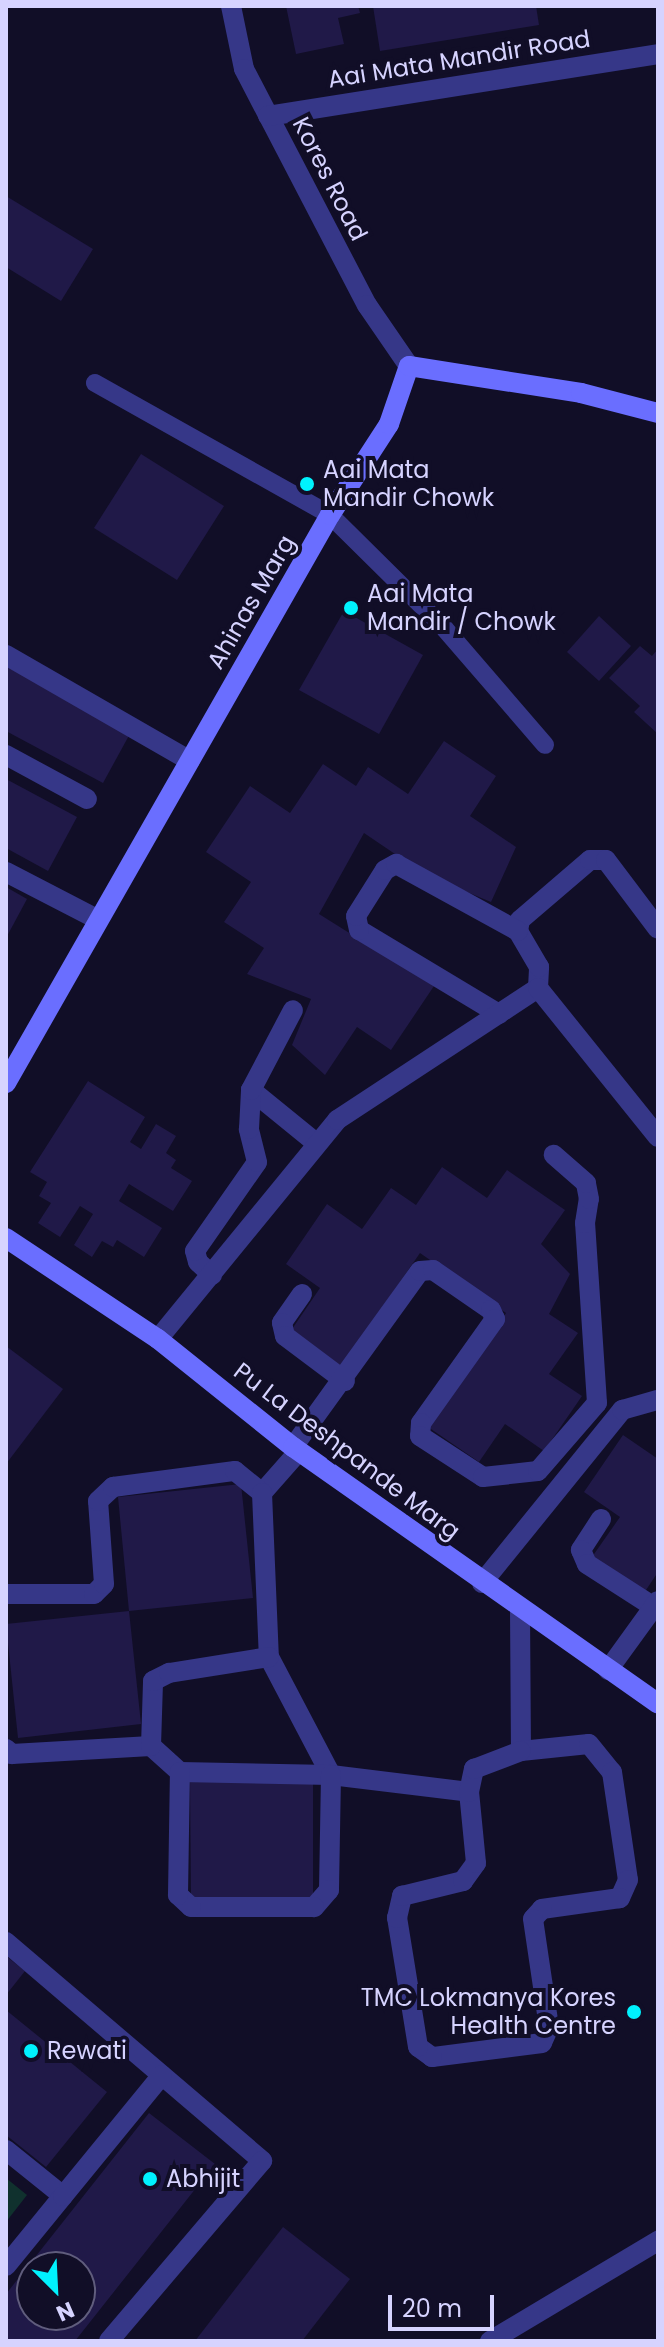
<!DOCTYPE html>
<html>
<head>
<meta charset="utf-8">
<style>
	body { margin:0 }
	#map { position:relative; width:664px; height:2347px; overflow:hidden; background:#110e27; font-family:Poppins,sans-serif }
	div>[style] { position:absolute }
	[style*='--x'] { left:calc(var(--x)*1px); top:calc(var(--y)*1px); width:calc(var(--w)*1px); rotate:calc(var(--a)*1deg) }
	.green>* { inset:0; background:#10312e }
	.building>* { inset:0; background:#201948 }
	.lane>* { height:18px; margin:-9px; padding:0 9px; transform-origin:9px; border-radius:9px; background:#363788 }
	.street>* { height:20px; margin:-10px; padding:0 10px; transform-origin:10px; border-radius:10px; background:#363788 }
	.secondary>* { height:20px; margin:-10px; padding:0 10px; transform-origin:10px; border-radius:10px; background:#6a6eff }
	.dots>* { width:22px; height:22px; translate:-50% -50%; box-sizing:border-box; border:4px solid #110e27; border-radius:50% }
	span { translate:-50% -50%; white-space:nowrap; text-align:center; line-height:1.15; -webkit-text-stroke:8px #110e27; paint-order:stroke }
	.street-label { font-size:24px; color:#d6d3ff }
	.poi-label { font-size:24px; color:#d6d3ff }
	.left { translate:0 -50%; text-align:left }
	.right { translate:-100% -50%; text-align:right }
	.frame { position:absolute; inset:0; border:8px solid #d6d3ff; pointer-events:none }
	.north { position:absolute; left:16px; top:2251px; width:80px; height:80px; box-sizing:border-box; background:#110e27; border:2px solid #605d7d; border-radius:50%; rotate:156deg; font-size:22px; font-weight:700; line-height:32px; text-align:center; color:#d6d3ff }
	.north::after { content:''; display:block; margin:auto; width:28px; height:36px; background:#00f2fe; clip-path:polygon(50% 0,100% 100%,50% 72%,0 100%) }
	.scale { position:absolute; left:388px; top:2295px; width:106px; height:36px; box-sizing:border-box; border:4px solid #d6d3ff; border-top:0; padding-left:10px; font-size:24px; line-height:28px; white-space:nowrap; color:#d6d3ff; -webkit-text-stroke:6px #110e27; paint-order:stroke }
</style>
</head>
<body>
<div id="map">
	<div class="green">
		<div style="clip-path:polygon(6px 2178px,27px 2195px,6px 2222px)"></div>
	</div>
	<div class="building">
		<div style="clip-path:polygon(286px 6px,358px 6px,360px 13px,338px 18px,344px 44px,296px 54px)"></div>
		<div style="clip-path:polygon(373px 6px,536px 6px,539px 25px,380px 51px)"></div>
		<div style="clip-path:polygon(6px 196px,93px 249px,61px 301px,6px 267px)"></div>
		<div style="clip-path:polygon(141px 454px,224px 506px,177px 580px,94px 528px)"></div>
		<div style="clip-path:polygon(344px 611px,423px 655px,379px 734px,299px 690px)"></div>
		<div style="clip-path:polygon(599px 616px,631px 646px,599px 681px,567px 652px)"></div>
		<div style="clip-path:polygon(640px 646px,652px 656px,658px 649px,658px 734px,634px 712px,640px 706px,609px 678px)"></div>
		<div style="clip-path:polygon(6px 662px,132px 730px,103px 783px,6px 731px)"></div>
		<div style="clip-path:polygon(444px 741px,496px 776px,470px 816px,516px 847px,491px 902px,426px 875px,364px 833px,319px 914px,434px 986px,391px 1050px,357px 1027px,325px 1075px,292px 1045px,311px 999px,247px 974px,264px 948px,224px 922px,251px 882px,206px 852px,250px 786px,290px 813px,323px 764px,356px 786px,368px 767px,408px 794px)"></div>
		<div style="clip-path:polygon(6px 779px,77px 817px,48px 871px,6px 848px)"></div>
		<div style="clip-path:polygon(6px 887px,27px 899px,6px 938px)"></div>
		<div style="clip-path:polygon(88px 1081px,145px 1117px,130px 1142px,141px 1149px,156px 1124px,176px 1136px,166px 1153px,176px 1160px,171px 1168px,192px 1181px,173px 1211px,129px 1184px,119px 1201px,162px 1228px,144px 1257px,117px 1240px,113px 1247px,102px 1241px,92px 1257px,74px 1245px,93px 1214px,80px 1206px,60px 1237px,38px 1223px,51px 1203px,39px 1196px,47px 1182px,30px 1172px)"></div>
		<div style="clip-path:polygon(442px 1167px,487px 1198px,507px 1170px,565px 1210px,541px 1244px,570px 1274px,549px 1314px,578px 1333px,549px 1374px,582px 1396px,544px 1451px,505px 1424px,479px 1462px,428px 1427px,506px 1313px,420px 1253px,341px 1367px,290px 1332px,320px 1288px,286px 1264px,327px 1204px,362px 1229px,391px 1188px,416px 1205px)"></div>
		<div style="clip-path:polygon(6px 1346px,63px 1389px,6px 1464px)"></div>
		<div style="clip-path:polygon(623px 1435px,658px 1459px,658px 1572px,644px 1593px,592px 1557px,620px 1517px,584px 1492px)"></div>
		<div style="clip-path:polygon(241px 1484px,253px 1598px,129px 1611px,118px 1497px)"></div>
		<div style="clip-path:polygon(129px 1611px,141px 1724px,18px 1738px,6px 1624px)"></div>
		<div style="clip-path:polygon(313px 1778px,313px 1897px,191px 1899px,190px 1779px)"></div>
		<div style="clip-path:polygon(6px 1956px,25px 1971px,6px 1995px)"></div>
		<div style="clip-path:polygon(6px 2010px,107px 2092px,46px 2167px,6px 2135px)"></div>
		<div style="clip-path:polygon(evenodd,149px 2113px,215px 2164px,75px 2341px,6px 2341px,6px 2294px,149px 2113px,32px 2267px,80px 2267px,80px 2315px,32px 2315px,32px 2267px)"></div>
		<div style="clip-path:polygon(283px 2227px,350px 2279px,302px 2341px,195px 2341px)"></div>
	</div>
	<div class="lane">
		<div style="--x:95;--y:383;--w:270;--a:29.3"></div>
		<div style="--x:330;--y:515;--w:162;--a:44.7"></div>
		<div style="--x:445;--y:629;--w:153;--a:49.2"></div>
	</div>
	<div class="street">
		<div style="--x:231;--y:6;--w:64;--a:78.3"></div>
		<div style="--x:244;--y:69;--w:266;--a:62.5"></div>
		<div style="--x:367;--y:305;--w:74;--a:55.5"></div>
		<div style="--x:268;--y:116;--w:395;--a:-9"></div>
		<div style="--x:6;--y:655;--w:212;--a:29.9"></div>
		<div style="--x:6;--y:755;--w:92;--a:28.5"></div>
		<div style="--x:6;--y:872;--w:102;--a:27.3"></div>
		<div style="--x:538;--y:988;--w:21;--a:-87"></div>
		<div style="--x:539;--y:967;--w:42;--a:-120.3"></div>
		<div style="--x:518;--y:931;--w:11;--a:-80"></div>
		<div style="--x:520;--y:920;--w:92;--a:-40.6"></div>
		<div style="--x:590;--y:860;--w:16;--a:0"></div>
		<div style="--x:606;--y:860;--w:86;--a:53"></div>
		<div style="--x:499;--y:1014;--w:163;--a:-149"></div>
		<div style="--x:359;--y:930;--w:14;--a:-102"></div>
		<div style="--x:356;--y:916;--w:54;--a:-57.8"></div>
		<div style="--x:385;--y:870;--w:13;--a:-29"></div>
		<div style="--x:396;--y:864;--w:139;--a:28.8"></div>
		<div style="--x:251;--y:1090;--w:82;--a:39.1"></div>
		<div style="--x:212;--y:1275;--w:19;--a:-137"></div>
		<div style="--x:198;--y:1262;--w:11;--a:-105"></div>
		<div style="--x:195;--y:1251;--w:108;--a:-55.1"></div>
		<div style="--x:257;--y:1162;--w:34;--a:-104"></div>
		<div style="--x:249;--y:1129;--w:39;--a:-87"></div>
		<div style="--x:251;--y:1090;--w:90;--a:-62.3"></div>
		<div style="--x:302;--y:1294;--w:35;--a:125"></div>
		<div style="--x:282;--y:1323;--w:13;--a:77"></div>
		<div style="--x:285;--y:1336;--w:75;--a:36.9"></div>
		<div style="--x:158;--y:1339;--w:283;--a:-50.7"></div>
		<div style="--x:337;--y:1120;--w:240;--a:-33.3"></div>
		<div style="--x:538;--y:988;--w:191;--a:51.2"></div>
		<div style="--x:293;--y:1447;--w:217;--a:-54.2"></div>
		<div style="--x:420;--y:1271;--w:13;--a:-4"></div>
		<div style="--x:433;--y:1270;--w:70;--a:34.6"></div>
		<div style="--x:491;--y:1310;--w:10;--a:66"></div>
		<div style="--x:495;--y:1319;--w:128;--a:125.4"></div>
		<div style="--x:421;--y:1423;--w:13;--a:94"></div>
		<div style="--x:420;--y:1436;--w:75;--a:33.1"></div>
		<div style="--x:483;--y:1477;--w:55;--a:-6.2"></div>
		<div style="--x:538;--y:1471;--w:90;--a:-49.1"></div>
		<div style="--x:597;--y:1403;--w:180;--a:-93.8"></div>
		<div style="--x:585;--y:1223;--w:24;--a:-81"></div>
		<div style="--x:589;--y:1199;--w:16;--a:-101"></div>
		<div style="--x:586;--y:1183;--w:43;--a:-138.8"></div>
		<div style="--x:262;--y:1493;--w:56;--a:-48.6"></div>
		<div style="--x:601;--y:1519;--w:37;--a:123"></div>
		<div style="--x:581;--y:1550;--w:15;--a:67"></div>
		<div style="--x:587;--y:1564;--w:80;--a:32.7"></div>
		<div style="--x:482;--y:1583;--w:223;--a:-51"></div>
		<div style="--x:622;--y:1410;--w:37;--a:-16"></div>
		<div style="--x:6;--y:1594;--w:88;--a:0"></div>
		<div style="--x:94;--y:1594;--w:14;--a:-45"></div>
		<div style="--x:104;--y:1584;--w:83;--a:-94.1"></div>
		<div style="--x:98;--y:1501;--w:21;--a:-43"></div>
		<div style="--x:113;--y:1487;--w:123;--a:-7.5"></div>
		<div style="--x:235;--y:1471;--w:35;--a:39"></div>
		<div style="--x:262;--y:1493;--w:164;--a:87.6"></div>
		<div style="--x:269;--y:1657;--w:133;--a:62.3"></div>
		<div style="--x:331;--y:1775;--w:139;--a:7"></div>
		<div style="--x:520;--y:1611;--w:140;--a:89.6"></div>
		<div style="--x:521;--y:1751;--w:68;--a:-5.9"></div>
		<div style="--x:589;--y:1744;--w:36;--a:51"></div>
		<div style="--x:612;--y:1772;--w:109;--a:81.6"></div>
		<div style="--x:628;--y:1880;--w:20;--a:114"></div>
		<div style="--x:620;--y:1898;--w:79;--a:172"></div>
		<div style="--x:542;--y:1909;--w:13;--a:132"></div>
		<div style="--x:533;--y:1919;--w:109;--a:81.6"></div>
		<div style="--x:549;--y:2027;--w:17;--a:114"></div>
		<div style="--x:542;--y:2043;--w:111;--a:172.7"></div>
		<div style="--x:432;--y:2057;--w:17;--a:-144"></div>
		<div style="--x:418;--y:2047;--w:131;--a:-99.2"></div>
		<div style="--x:397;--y:1918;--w:23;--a:-77"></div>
		<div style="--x:402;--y:1896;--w:63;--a:-13.8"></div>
		<div style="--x:463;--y:1881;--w:22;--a:-54"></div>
		<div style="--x:476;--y:1863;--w:71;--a:-95.6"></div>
		<div style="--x:469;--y:1792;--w:24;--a:-78"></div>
		<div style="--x:474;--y:1769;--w:50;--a:-21"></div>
		<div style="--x:608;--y:1670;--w:85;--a:-54.1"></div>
		<div style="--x:151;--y:1746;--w:39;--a:42"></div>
		<div style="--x:180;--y:1772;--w:151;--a:1.1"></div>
		<div style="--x:331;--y:1775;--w:115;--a:91"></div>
		<div style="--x:329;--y:1890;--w:23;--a:131"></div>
		<div style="--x:314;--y:1907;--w:123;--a:180"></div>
		<div style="--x:191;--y:1907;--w:18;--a:-137"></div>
		<div style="--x:178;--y:1895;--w:123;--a:-89.1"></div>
		<div style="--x:6;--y:1749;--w:8;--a:40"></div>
		<div style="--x:12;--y:1754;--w:139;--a:-3.3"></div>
		<div style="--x:151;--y:1746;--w:65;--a:-88.2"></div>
		<div style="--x:153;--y:1681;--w:18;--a:-27"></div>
		<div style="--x:169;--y:1673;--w:101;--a:-9.1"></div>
		<div style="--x:6;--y:1942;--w:337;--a:40.5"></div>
		<div style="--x:262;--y:2161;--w:236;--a:130.4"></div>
		<div style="--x:6;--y:2150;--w:73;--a:38.9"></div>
		<div style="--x:63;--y:2196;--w:90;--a:129.2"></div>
		<div style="--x:63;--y:2196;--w:156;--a:-50.7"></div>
		<div style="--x:490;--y:2341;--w:196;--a:-30.8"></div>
	</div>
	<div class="secondary">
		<div style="--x:6;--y:1083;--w:654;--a:-60.3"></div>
		<div style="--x:330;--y:515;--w:108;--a:-57"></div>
		<div style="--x:389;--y:424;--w:61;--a:-71"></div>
		<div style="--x:409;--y:366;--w:174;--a:8.9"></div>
		<div style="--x:581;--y:393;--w:80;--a:14.6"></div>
		<div style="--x:6;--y:1238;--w:182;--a:33.6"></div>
		<div style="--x:158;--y:1339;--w:173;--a:38.7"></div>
		<div style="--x:293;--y:1447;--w:446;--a:35.1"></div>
	</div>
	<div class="dots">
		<div style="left:307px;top:484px;background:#00f2fe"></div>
		<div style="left:351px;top:608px;background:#00f2fe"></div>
		<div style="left:634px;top:2012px;background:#00f2fe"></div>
		<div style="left:31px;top:2051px;background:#00f2fe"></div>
		<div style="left:150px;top:2179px;background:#00f2fe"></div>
	</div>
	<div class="street-label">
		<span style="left:459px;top:59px;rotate:-9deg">Aai Mata Mandir Road</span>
		<span style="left:330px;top:179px;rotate:63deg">Kores Road</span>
		<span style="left:251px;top:602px;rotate:-60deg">Ahinas Marg</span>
		<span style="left:347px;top:1451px;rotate:37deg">Pu La Deshpande Marg</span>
	</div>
	<div class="poi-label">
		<span class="left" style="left:323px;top:484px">Aai Mata<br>Mandir Chowk</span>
		<span class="left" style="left:367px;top:608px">Aai Mata<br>Mandir / Chowk</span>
		<span class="right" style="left:616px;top:2012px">TMC Lokmanya Kores<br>Health Centre</span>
		<span class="left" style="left:47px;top:2051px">Rewati</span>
		<span class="left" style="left:166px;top:2179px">Abhijit</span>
	</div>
	<div class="frame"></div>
	<div class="north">N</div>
	<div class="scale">20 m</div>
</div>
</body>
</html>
